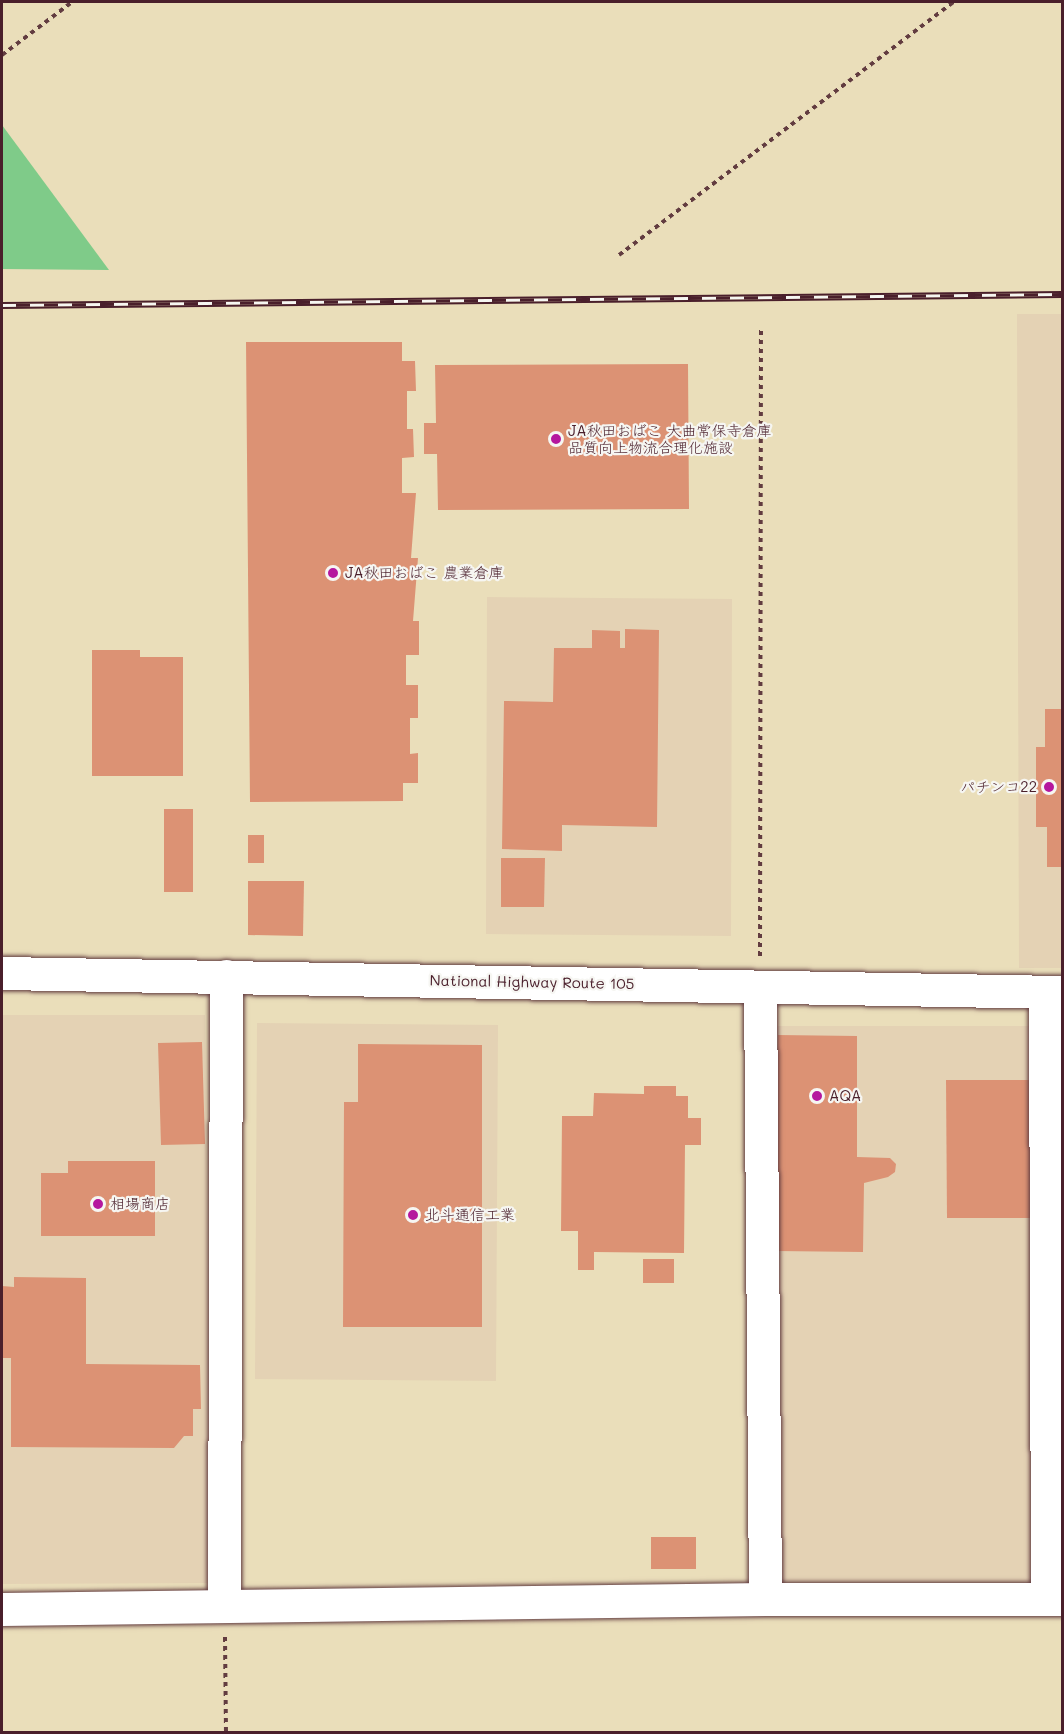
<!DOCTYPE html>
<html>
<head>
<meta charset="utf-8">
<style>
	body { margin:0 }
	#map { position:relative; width:1064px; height:1734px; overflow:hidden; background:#eadeba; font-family:Mali,"Klee One",sans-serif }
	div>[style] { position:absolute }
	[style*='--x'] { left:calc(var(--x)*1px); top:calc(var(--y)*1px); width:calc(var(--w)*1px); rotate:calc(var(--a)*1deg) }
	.built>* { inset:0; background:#e4d2b4 }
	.green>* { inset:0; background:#7fcb89 }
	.building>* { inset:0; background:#dc9274 }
	.path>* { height:4px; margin-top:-2px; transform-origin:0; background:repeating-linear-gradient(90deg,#623c40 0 4.5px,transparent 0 9px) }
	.roads { filter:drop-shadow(0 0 2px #623c40) drop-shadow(0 0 2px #623c40) }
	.minor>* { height:33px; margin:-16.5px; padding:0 16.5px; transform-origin:16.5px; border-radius:16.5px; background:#fff }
	.highway>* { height:33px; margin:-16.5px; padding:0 16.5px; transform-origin:16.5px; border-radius:16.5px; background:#fff }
	.rail>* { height:7px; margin-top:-3.5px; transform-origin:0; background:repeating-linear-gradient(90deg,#f6f6f2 0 14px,#4a1f2b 0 28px); box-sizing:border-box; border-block:2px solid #4a1f2b }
	.dots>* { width:16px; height:16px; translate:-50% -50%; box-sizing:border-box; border:3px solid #f6f6f2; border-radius:50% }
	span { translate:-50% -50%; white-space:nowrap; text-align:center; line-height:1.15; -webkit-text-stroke:4.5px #f6f6f2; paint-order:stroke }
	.poi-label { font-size:15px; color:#4a1f2b }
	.left { translate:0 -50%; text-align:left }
	.right { translate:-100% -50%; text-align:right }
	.street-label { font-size:15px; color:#4a1f2b }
	.frame { position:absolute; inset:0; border:3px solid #4a1f2b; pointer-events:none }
</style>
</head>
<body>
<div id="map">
	<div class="built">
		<div style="clip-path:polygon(1017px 314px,1062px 314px,1062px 968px,1019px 968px)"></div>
		<div style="clip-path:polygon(487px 597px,732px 599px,731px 936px,486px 934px)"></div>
		<div style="clip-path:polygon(2px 1015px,205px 1015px,210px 1583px,2px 1584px)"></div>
		<div style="clip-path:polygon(257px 1023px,498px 1025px,496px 1381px,255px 1379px)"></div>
		<div style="clip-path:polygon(777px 1026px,1062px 1026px,1062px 1581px,779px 1581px)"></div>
	</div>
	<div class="green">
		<div style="clip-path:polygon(2px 125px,109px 270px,2px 269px)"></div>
	</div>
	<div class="building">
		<div style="clip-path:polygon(246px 342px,402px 342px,402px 361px,415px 361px,416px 391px,407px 391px,407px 429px,413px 429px,414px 457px,402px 458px,402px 493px,416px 493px,411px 558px,418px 558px,413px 621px,419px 621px,419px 655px,406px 655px,406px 685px,418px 685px,418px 718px,410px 718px,410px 754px,418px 753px,418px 783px,403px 783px,403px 801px,250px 802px)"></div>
		<div style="clip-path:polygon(688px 364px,689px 509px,438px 510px,437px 454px,424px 454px,424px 423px,436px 423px,435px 365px)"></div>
		<div style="clip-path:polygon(625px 629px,659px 630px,657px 827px,562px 825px,562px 851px,502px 849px,504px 701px,553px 702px,554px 648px,592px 648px,592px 630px,620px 631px,620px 648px,625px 648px)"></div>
		<div style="clip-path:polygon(92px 650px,140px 650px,140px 657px,183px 657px,183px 776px,92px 776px)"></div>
		<div style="clip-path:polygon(1045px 709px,1062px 709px,1062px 867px,1047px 867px,1047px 827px,1036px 827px,1036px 747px,1045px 747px)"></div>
		<div style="clip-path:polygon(164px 809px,193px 809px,193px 892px,164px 892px)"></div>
		<div style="clip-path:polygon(248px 835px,264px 835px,264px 863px,248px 863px)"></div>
		<div style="clip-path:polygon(501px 858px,545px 858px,544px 907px,501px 907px)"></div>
		<div style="clip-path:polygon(248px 881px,304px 881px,303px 936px,248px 935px)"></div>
		<div style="clip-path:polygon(778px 1035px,857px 1036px,857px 1157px,890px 1158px,896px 1164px,895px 1172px,888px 1177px,864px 1183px,863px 1252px,776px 1251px)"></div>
		<div style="clip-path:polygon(202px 1042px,205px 1144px,161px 1145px,158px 1043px)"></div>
		<div style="clip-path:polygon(358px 1044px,482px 1045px,482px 1327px,343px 1327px,344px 1102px,358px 1102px)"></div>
		<div style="clip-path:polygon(946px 1080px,1030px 1080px,1030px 1218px,947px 1218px)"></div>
		<div style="clip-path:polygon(644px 1086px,676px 1086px,676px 1096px,688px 1096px,688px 1118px,701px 1118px,701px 1145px,685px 1145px,684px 1253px,594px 1252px,594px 1270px,578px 1270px,578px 1231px,561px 1231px,562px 1116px,593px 1116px,594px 1093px,644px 1094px)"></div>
		<div style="clip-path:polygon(68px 1161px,155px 1161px,155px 1236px,41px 1236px,41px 1173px,68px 1173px)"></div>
		<div style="clip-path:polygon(643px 1259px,674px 1259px,674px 1283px,643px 1283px)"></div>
		<div style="clip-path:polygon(14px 1277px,86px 1278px,86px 1364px,200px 1365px,201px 1409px,193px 1409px,193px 1436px,184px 1436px,174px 1448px,11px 1447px,11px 1358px,2px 1358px,2px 1286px,14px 1287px)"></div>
		<div style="clip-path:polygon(651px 1537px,696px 1537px,696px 1569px,651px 1569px)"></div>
	</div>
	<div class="path">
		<div style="--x:2;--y:55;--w:88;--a:-37.1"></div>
		<div style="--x:619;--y:255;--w:419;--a:-37.1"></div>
		<div style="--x:760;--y:956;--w:627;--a:-89.91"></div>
		<div style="--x:225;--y:1637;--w:95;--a:89.4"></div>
	</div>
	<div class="roads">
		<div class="minor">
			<div style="--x:760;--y:987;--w:612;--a:89.53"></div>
			<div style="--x:1045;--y:992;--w:607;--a:89.81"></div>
			<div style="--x:224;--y:1606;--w:630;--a:-89.82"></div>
			<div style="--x:2;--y:1609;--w:763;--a:-0.75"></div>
			<div style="--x:765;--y:1599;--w:297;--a:0"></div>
		</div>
		<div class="highway">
			<div style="--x:2;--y:973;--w:1060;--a:1.03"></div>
		</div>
	</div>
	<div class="rail">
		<div style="--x:2;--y:305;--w:1060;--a:-0.59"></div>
	</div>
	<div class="dots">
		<div style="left:556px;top:439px;background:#b5179e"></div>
		<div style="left:333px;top:573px;background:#b5179e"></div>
		<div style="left:1049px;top:787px;background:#b5179e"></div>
		<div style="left:817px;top:1096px;background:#b5179e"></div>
		<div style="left:98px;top:1204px;background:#b5179e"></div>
		<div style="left:413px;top:1215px;background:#b5179e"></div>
	</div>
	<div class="poi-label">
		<span class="left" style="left:568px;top:439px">JA秋田おばこ 大曲常保寺倉庫<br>品質向上物流合理化施設</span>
		<span class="left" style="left:345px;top:573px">JA秋田おばこ 農業倉庫</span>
		<span class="right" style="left:1037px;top:787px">パチンコ22</span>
		<span class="left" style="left:829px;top:1096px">AQA</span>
		<span class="left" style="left:110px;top:1204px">相場商店</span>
		<span class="left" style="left:425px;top:1215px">北斗通信工業</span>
	</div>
	<div class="street-label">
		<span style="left:532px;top:982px;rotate:1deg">National Highway Route 105</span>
	</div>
	<div class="frame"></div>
</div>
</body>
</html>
